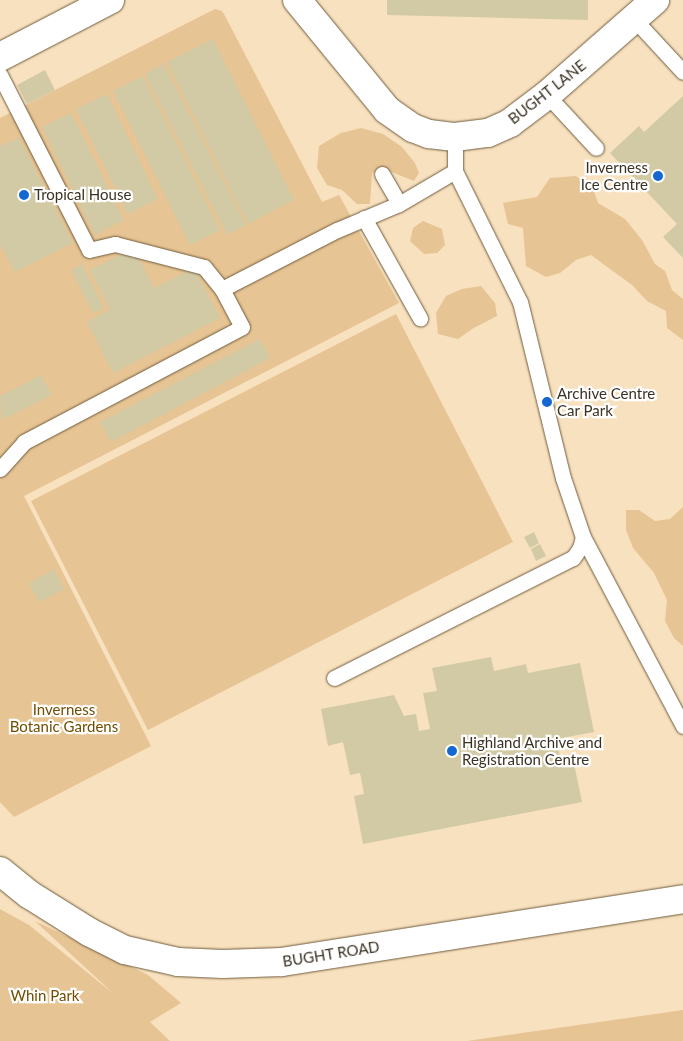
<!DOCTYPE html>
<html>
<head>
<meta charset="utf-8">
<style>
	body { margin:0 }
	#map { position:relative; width:683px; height:1041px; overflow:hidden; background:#f8e1bf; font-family:Lato,sans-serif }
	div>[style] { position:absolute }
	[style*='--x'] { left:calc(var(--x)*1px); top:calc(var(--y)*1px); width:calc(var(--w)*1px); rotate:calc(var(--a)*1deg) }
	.green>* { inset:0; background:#e6c493 }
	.building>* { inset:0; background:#d2caa4 }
	.roads { filter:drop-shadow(0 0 1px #6f5b3d) drop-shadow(0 0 1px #6f5b3d) }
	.service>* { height:15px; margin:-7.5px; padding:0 7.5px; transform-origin:7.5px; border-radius:7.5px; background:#fff }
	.minor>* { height:28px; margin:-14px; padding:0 14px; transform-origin:14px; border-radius:14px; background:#fff }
	.dots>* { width:14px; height:14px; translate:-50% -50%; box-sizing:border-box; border:2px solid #fff; border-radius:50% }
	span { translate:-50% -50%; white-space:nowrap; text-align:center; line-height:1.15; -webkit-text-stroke:4.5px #fff; paint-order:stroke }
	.street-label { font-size:15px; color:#3a3123 }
	.poi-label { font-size:15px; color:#3a3123 }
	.right { translate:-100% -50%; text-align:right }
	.left { translate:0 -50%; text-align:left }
	.park-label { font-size:15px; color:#724d00 }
</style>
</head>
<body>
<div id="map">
	<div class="green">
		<div style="clip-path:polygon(215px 9px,222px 11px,225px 16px,322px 202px,339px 195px,399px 303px,24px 496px,151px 746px,14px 817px,0 802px,0 118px)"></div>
		<div style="clip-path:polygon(361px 128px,383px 134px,402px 147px,415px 163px,419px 173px,414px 181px,384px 169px,372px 173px,370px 204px,357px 204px,342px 190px,327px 185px,317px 168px,319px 146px,341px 133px)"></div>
		<div style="clip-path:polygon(576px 176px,593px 189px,598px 203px,625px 219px,642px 240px,655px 264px,665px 271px,672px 290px,683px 299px,683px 340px,667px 328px,666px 311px,647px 301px,632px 285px,591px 255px,576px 260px,560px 273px,546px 277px,526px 266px,523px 228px,508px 224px,503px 203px,537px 197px,550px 178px)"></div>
		<div style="clip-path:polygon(423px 221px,442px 229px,445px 245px,437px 253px,424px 254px,410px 241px,413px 228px)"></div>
		<div style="clip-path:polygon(481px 286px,495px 303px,497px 316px,472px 329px,458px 339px,438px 334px,436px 313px,446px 296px,462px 289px)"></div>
		<div style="clip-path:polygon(396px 314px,513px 542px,148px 730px,31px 501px)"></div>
		<div style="clip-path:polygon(683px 507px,683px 646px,674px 638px,665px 621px,667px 600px,654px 573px,633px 548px,626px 530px,626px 510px,639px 510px,655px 521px,670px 519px)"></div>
		<div style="clip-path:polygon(0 909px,29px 925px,115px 995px,35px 921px,148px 975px,181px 1003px,150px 1022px,170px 1041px,0 1041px)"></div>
		<div style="clip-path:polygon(683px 1010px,683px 1041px,467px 1041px)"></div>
	</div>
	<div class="building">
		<div style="clip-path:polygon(387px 0,588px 0,588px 20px,387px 15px)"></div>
		<div style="clip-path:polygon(213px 39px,294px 200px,248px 224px,167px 62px)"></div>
		<div style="clip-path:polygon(164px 64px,246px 225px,227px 235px,145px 74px)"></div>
		<div style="clip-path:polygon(45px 70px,55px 90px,27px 104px,17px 85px)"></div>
		<div style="clip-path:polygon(143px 76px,220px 230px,190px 245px,113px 91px)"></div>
		<div style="clip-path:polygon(107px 94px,158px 199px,128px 214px,76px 109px)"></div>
		<div style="clip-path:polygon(683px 96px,683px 258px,663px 237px,677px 224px,610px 153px,639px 126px,644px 132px)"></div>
		<div style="clip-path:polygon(71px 113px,124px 220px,95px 235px,42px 127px)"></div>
		<div style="clip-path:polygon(19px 138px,73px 243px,15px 272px,0 244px,0 146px)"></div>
		<div style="clip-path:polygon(134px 248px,154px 288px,194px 268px,220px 318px,113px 373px,87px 322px,110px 309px,90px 270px)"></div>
		<div style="clip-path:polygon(82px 264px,104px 308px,93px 313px,71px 270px)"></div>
		<div style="clip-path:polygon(260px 339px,270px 358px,111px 442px,100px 422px)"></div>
		<div style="clip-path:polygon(41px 375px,52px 395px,2px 420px,0 396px)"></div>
		<div style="clip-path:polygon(534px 532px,539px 543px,530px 548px,524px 537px)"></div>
		<div style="clip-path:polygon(540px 544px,546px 556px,536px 561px,531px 549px)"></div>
		<div style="clip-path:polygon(54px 569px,64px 589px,39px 602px,29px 583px)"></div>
		<div style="clip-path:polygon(491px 657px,494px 671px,526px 664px,528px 673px,580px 663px,594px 732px,557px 739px,560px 757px,572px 754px,582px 802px,363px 844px,354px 796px,364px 794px,360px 773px,350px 775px,343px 742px,328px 746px,321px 709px,394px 695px,404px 716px,416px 714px,419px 731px,430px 729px,423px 693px,437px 691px,432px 668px)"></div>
	</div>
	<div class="roads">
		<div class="service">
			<div style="--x:634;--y:19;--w:72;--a:47.2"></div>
			<div style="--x:0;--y:75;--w:196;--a:63"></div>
			<div style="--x:89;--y:250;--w:27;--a:-13"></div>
			<div style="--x:115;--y:244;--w:92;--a:14.5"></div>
			<div style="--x:204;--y:267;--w:28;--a:51"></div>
			<div style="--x:547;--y:95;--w:72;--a:47.2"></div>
			<div style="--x:382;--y:174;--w:34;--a:60"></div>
			<div style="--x:364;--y:218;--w:115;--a:60.8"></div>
			<div style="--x:0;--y:469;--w:36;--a:-48"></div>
			<div style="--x:24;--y:442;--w:246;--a:-27.8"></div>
			<div style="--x:242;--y:327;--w:43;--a:-117.8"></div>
			<div style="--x:222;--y:289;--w:129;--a:-27.2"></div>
			<div style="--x:337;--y:230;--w:67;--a:-22.8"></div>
			<div style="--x:399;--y:204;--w:65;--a:-30.5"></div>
			<div style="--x:583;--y:537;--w:214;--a:62.1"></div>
			<div style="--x:334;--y:678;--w:267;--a:-26.7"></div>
			<div style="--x:573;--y:558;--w:12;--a:-55"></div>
			<div style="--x:580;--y:548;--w:11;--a:-75"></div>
			<div style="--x:583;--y:537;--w:62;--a:-108.7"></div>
			<div style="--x:563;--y:478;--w:181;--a:-103.7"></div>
			<div style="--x:520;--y:302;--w:146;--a:-116.4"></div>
			<div style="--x:455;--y:171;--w:34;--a:-90"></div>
		</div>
		<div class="minor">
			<div style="--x:297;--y:0;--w:142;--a:50.7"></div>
			<div style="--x:387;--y:110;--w:32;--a:35"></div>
			<div style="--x:413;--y:128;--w:17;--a:21"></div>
			<div style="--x:429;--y:134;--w:26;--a:7"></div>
			<div style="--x:455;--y:137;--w:33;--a:-7"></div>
			<div style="--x:488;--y:133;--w:24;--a:-24"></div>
			<div style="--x:510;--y:123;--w:46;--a:-37.1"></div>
			<div style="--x:547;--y:95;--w:144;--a:-41.3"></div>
			<div style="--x:0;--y:57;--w:124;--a:-27.4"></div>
			<div style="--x:0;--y:871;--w:38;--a:39"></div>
			<div style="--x:30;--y:895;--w:70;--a:32.1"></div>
			<div style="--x:89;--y:932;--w:40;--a:26.6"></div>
			<div style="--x:125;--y:950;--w:54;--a:12.8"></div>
			<div style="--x:178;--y:962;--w:45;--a:2.5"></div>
			<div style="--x:223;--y:964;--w:59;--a:-1.9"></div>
			<div style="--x:282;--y:962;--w:406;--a:-8.9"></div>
		</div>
	</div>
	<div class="dots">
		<div style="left:658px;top:176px;background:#1267d1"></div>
		<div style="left:24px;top:195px;background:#1267d1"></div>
		<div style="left:547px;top:402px;background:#1267d1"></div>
		<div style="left:452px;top:751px;background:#1267d1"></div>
	</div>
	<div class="street-label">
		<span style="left:547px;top:92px;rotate:-38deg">BUGHT LANE</span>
		<span style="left:331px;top:954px;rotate:-9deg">BUGHT ROAD</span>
	</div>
	<div class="poi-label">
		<span class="right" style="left:648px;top:176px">Inverness<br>Ice Centre</span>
		<span class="left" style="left:34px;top:195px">Tropical House</span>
		<span class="left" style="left:557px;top:402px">Archive Centre<br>Car Park</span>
		<span class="left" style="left:462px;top:751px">Highland Archive and<br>Registration Centre</span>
	</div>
	<div class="park-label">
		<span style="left:64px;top:718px">Inverness<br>Botanic Gardens</span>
		<span style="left:45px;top:996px">Whin Park</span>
	</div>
</div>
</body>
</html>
